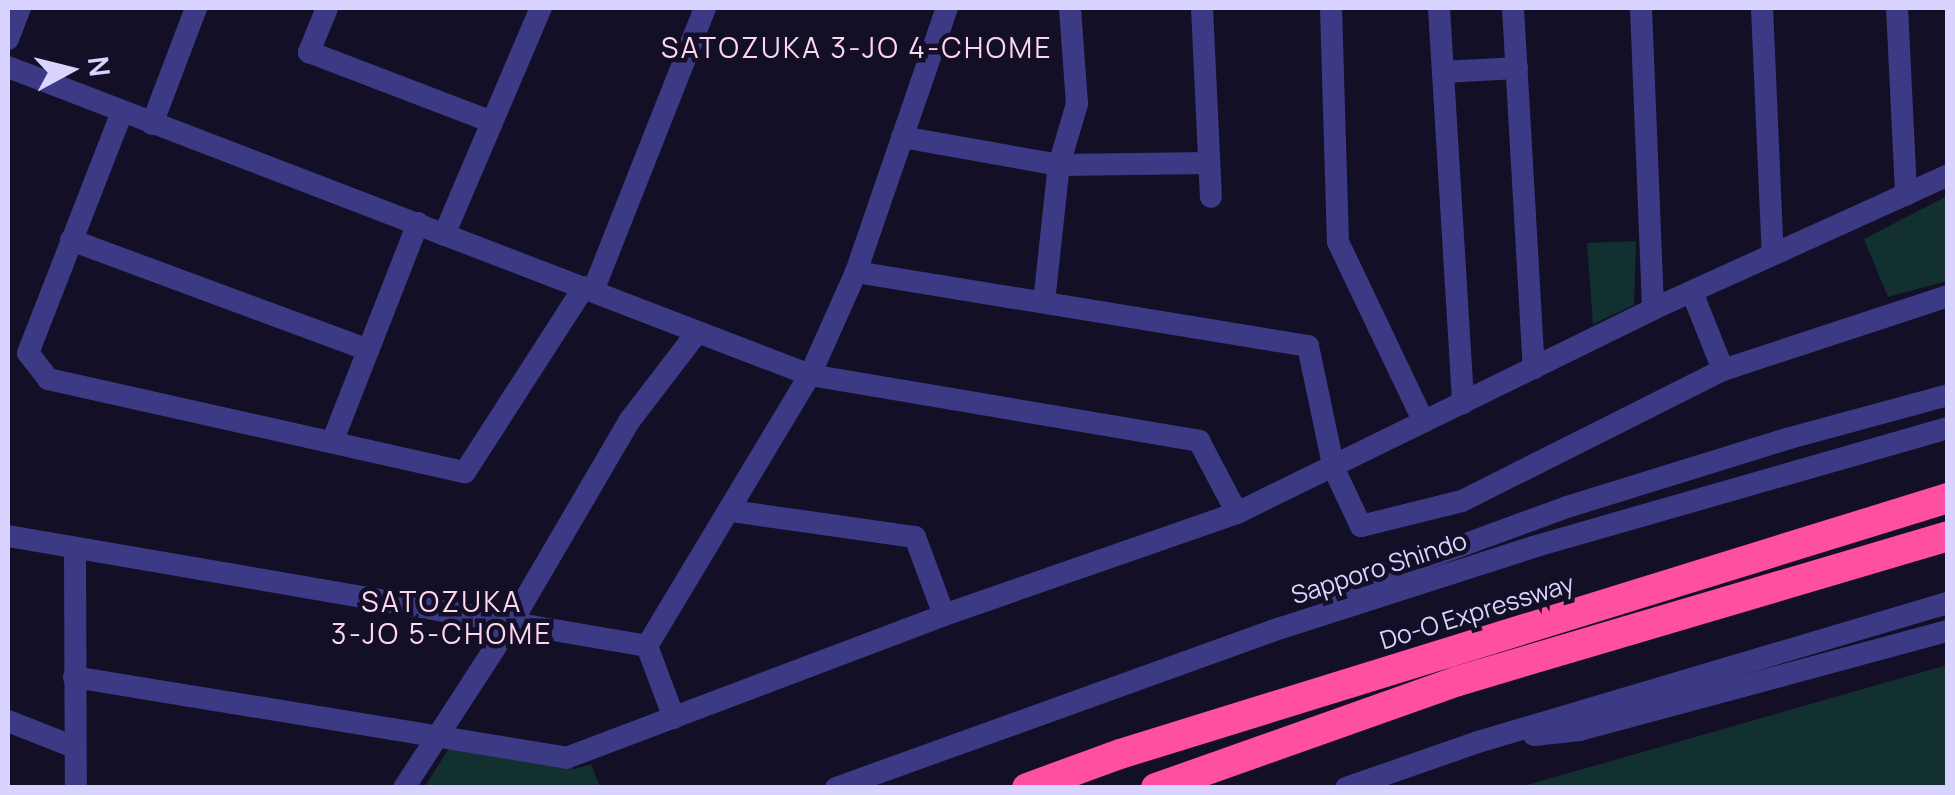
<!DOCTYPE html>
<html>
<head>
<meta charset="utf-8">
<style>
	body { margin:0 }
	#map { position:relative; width:1955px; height:795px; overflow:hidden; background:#130f26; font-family:Manrope,sans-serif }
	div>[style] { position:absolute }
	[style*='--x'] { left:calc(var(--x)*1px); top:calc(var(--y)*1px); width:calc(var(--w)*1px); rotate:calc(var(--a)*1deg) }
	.green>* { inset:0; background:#12302f }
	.minor>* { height:22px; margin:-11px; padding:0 11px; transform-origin:11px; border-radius:11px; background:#3d3a85 }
	.highway>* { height:30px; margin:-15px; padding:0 15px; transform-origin:15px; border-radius:15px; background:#ff4fa3 }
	span { translate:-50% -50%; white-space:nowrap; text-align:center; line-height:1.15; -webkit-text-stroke:9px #130f26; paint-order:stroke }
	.street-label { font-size:25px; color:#d9d4ff }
	.neighbourhood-label { font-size:28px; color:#ffd6f0; letter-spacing:2.5px }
	.frame { position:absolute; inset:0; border:10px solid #d9d4ff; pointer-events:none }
	.north { position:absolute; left:20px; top:20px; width:100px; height:100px; -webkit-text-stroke:8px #130f26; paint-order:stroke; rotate:83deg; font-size:28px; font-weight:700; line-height:40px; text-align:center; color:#d9d4ff }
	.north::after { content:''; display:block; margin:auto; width:35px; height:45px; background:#d9d4ff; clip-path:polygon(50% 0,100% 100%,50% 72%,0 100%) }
</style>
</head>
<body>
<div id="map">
	<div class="green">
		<div style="clip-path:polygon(1947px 196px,1947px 281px,1888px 297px,1864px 239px)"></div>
		<div style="clip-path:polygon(1636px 241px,1634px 305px,1593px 324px,1587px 243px)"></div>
		<div style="clip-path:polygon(1947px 665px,1948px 780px,1944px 787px,1520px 787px)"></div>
		<div style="clip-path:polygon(451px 745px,575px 769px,591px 764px,600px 787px,424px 788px)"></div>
	</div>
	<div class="minor">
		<div style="--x:327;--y:8;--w:48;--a:112.2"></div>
		<div style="--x:309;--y:52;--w:196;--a:20.9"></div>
		<div style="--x:1202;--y:8;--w:189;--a:87.3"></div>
		<div style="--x:1331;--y:8;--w:234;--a:88.3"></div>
		<div style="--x:1338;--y:242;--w:199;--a:64.5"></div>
		<div style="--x:1439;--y:8;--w:396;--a:86.5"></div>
		<div style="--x:1513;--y:8;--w:361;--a:86.7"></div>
		<div style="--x:1641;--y:8;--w:301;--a:87.7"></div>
		<div style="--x:1762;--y:8;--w:247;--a:87.5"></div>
		<div style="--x:1897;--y:8;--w:187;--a:87.2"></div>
		<div style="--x:8;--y:39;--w:33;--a:-69"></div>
		<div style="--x:8;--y:67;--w:859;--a:21.01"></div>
		<div style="--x:810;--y:375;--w:395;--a:9.6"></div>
		<div style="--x:1199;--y:441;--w:81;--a:62.2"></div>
		<div style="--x:1443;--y:72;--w:74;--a:-3.1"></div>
		<div style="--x:122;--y:112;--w:259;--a:111.3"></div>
		<div style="--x:28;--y:353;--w:33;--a:52"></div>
		<div style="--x:48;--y:379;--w:427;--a:12.6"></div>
		<div style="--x:465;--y:472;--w:220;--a:-57.2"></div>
		<div style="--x:152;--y:124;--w:124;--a:-69.2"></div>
		<div style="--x:902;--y:137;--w:159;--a:10.1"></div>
		<div style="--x:1059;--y:165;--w:150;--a:-0.8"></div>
		<div style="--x:444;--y:235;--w:247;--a:-66.9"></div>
		<div style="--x:71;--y:240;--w:314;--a:20.3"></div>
		<div style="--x:856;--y:272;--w:458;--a:9.3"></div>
		<div style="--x:1308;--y:346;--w:126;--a:78.1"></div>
		<div style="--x:1334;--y:469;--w:63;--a:64.7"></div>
		<div style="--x:1361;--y:526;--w:104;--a:-13.9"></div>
		<div style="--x:1462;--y:501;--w:292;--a:-26.7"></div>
		<div style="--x:1723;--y:370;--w:237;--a:-18.2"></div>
		<div style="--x:593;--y:291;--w:304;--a:-68.4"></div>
		<div style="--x:1692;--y:292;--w:84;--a:68.3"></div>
		<div style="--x:1044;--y:302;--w:138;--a:-83.8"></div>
		<div style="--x:1059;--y:165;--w:64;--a:-73.6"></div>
		<div style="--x:1077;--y:104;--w:96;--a:-94.2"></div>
		<div style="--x:333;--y:440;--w:233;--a:-68.6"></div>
		<div style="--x:732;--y:511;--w:185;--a:8.1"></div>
		<div style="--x:915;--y:537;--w:83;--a:69.6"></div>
		<div style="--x:8;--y:536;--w:648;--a:9.77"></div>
		<div style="--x:75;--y:548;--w:240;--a:89.8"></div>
		<div style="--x:1333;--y:601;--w:58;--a:-27.9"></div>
		<div style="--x:1384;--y:574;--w:195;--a:-20.1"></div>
		<div style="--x:1567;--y:507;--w:233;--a:-17.2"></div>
		<div style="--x:1790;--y:438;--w:164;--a:-15.2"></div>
		<div style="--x:74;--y:677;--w:499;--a:9.3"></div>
		<div style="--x:566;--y:758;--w:404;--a:-20.7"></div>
		<div style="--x:944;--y:615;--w:310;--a:-19.2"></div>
		<div style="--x:1237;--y:513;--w:463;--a:-26.1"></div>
		<div style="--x:1653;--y:309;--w:324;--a:-24.4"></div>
		<div style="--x:674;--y:718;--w:77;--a:-110.6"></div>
		<div style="--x:647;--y:646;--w:316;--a:-59"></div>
		<div style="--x:810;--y:375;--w:113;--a:-65.9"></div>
		<div style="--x:856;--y:272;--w:279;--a:-71"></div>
		<div style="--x:8;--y:721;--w:71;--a:21.5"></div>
		<div style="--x:1534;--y:735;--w:46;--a:-6.2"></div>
		<div style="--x:1580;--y:730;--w:381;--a:-15.1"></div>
		<div style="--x:404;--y:788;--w:200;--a:-57"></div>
		<div style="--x:513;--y:620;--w:232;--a:-59.7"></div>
		<div style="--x:630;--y:420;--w:108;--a:-52.5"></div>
		<div style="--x:836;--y:788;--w:473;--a:-19.8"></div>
		<div style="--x:1281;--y:628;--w:265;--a:-17.8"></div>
		<div style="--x:1533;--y:547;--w:432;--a:-16"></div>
		<div style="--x:1346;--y:788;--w:140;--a:-19.2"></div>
		<div style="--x:1478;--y:742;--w:490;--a:-16.5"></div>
	</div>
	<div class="highway">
		<div style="--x:1027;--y:788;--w:99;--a:-20.1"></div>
		<div style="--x:1120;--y:754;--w:867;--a:-17.18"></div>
		<div style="--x:1156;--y:788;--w:320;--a:-19.5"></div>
		<div style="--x:1458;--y:681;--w:511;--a:-16.48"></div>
	</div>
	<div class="street-label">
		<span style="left:1379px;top:568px;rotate:-18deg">Sapporo Shindo</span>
		<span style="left:1477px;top:612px;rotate:-17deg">Do-O Expressway</span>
	</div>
	<div class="neighbourhood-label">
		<span style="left:857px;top:47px">SATOZUKA 3-JO 4-CHOME</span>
		<span style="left:442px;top:617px">SATOZUKA<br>3-JO 5-CHOME</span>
	</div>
	<div class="frame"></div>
	<div class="north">N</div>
</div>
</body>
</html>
